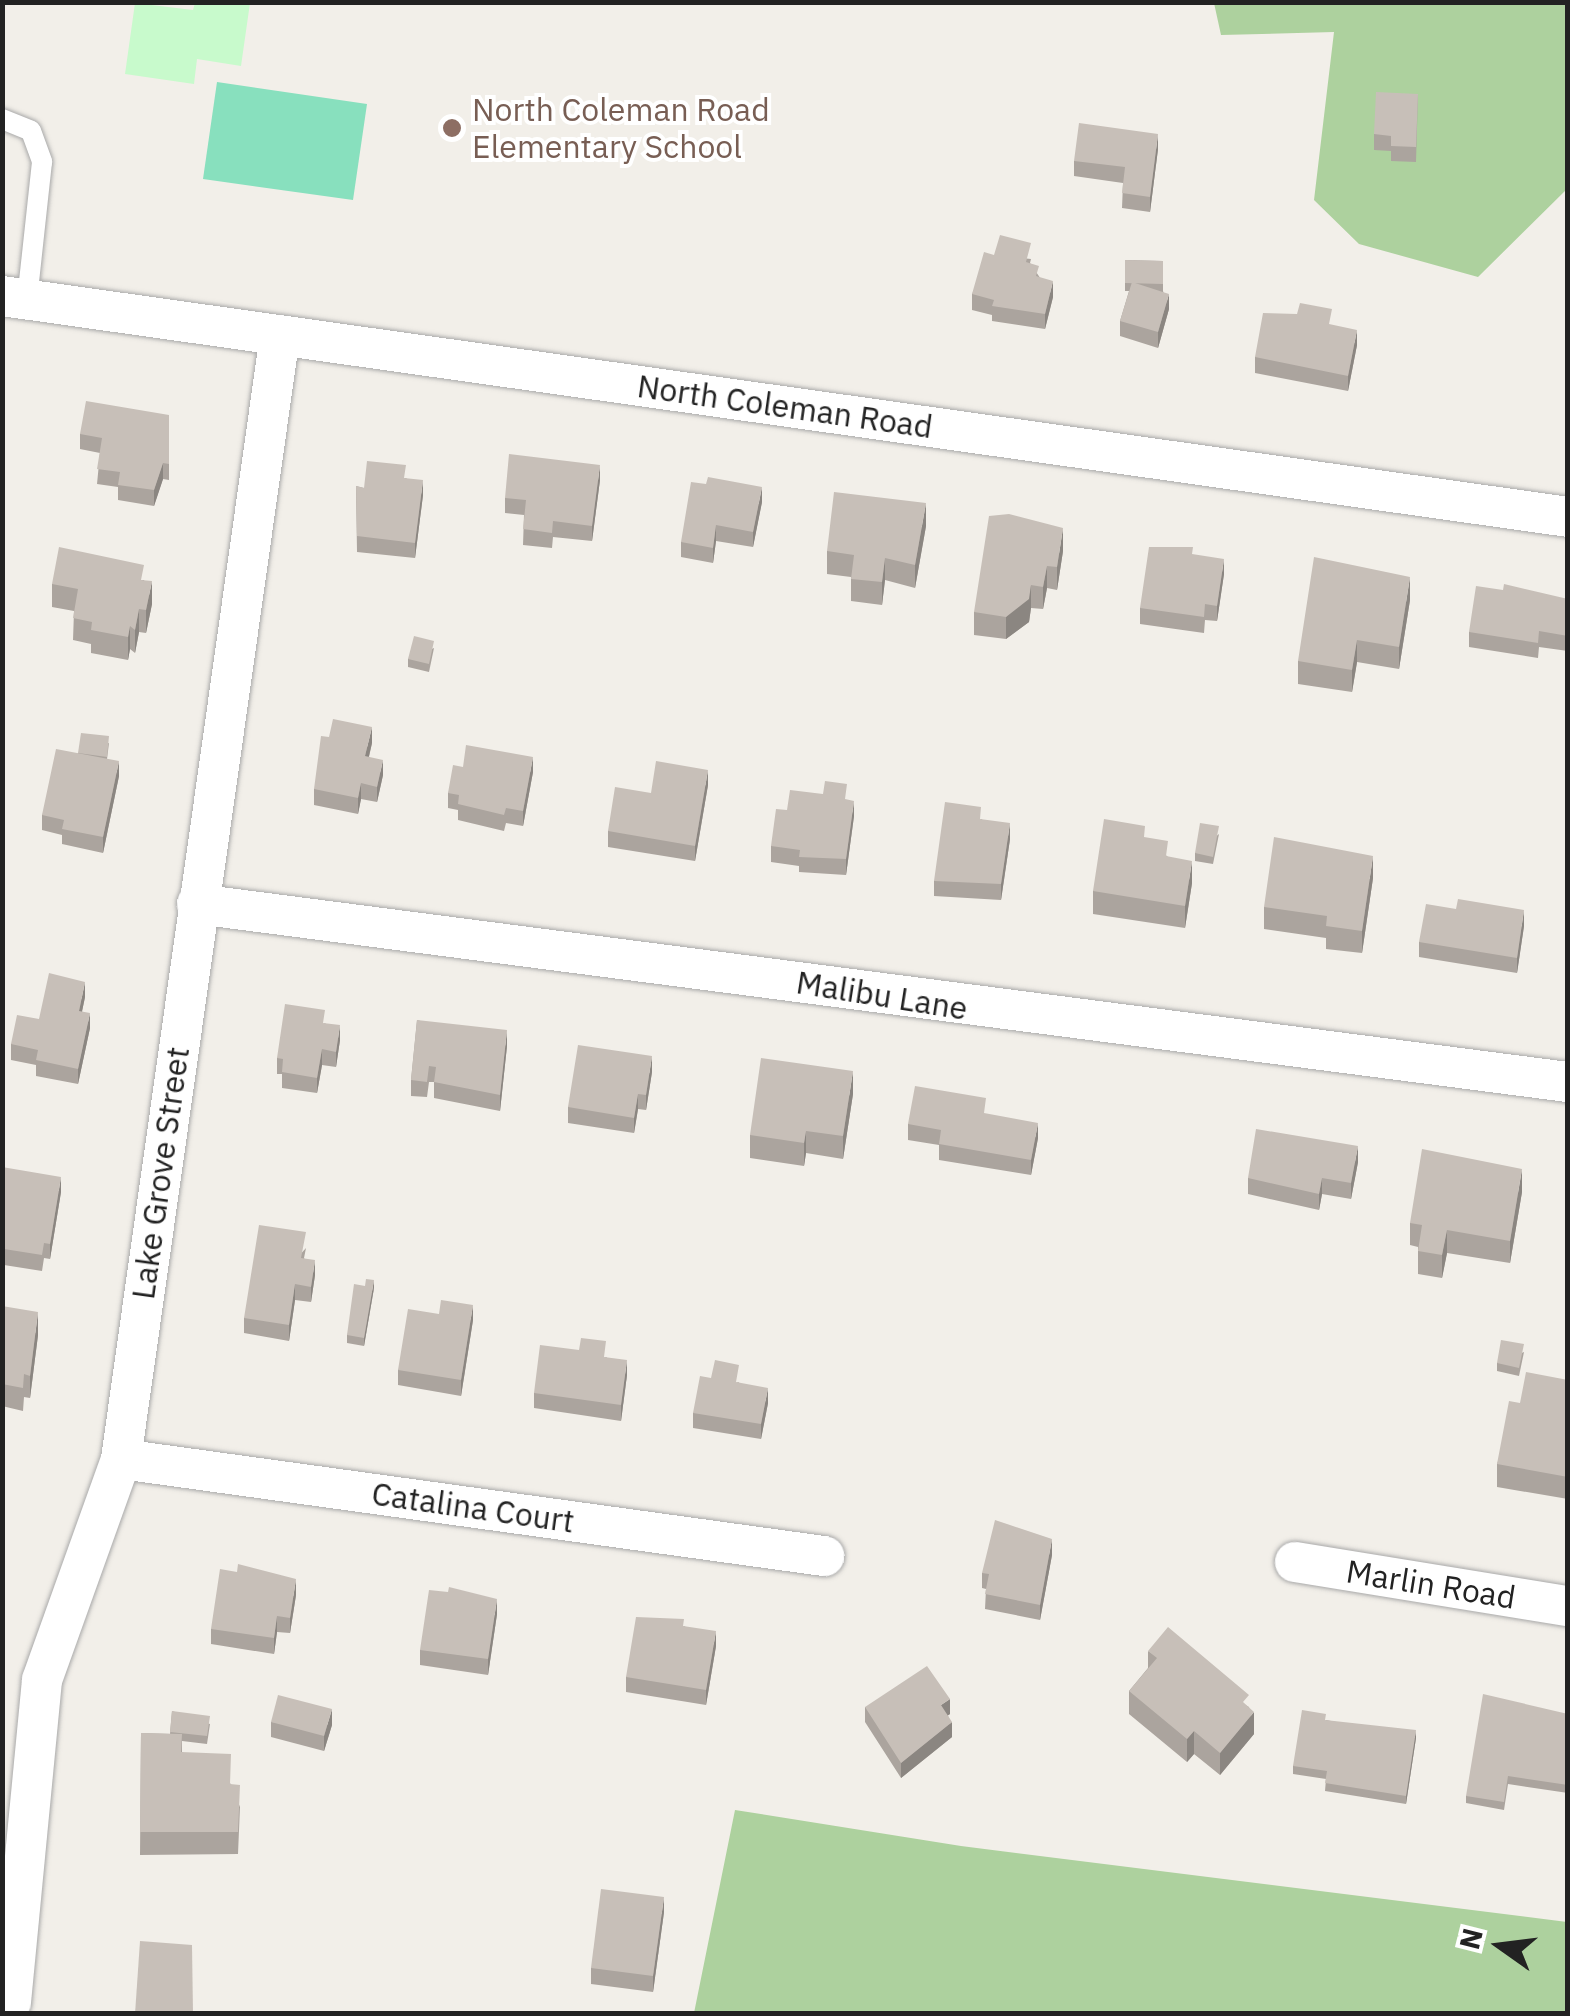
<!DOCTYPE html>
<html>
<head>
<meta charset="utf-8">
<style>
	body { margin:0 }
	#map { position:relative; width:1570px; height:2016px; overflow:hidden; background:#f2efe9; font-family:"IBM Plex Sans",sans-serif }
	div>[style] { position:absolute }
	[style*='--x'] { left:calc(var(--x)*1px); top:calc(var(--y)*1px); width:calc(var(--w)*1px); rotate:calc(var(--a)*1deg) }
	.forest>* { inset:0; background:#add19e }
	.park>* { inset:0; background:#c8facc }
	.pitch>* { inset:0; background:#88e0be }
	.roads { filter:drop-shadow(0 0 2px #a9a9a9) drop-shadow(0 0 2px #a9a9a9) }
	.service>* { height:20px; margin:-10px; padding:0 10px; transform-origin:10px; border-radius:10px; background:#fff }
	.minor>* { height:40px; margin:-20px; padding:0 20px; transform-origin:20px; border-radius:20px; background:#fff }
	.wall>* { inset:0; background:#aba49e }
	.shaded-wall>* { inset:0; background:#8b8681 }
	.building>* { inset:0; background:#c7bfb8 }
	.dots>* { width:28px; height:28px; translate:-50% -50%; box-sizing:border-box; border:5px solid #fff; border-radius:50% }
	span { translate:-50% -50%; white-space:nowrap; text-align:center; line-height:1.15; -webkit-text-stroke:8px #fff; paint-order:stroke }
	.education-label { font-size:32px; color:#785e54 }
	.left { translate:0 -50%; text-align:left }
	.street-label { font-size:32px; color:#222 }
	.frame { position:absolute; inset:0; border:5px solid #222; pointer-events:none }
	.north { position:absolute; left:1450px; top:1896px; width:100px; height:100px; -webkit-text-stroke:8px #fff; paint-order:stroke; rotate:284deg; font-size:28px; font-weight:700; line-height:40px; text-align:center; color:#222 }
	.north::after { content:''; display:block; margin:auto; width:35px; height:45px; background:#222; clip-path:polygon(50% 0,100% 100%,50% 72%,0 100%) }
</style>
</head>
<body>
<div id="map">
	<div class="forest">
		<div style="clip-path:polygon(1214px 3px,1567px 3px,1567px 189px,1478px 277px,1359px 244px,1314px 200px,1334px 32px,1221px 35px)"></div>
		<div style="clip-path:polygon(735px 1810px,961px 1846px,1567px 1922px,1567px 2013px,694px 2013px)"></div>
	</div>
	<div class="park">
		<div style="clip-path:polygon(135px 3px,193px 10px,195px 3px,250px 3px,241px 66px,197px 59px,194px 84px,125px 74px)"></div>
	</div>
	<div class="pitch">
		<div style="clip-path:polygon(217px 82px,367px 104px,353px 200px,203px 179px)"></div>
	</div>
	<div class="roads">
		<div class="service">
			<div style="--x:2;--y:119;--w:31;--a:22"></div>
			<div style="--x:31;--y:131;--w:33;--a:70"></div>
			<div style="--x:42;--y:162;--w:138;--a:96.2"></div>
		</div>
		<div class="minor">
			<div style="--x:2;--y:296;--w:1582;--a:8.03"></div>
			<div style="--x:197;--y:904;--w:1383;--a:7.4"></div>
			<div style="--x:121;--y:1459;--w:710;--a:7.86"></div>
			<div style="--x:1295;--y:1562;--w:277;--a:9.2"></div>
			<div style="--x:11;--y:2002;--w:323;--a:-84.5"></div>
			<div style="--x:42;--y:1680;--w:235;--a:-70.3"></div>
			<div style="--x:121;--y:1459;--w:1135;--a:-81.95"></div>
		</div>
	</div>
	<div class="wall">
		<div style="clip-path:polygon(1418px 94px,1416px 162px,1391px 161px,1391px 151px,1374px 150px,1374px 134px)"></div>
		<div style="clip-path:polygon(1158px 149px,1150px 212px,1122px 208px,1123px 183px,1074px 176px,1074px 161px)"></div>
		<div style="clip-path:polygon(994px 255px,1031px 259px,1030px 263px,1053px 297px,1045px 329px,992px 321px,992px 315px,972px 310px,972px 294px)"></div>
		<div style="clip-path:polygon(1125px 260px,1163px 261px,1163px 291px,1169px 309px,1158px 348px,1120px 336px,1120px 321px,1129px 291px,1125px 291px)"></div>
		<div style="clip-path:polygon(1332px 325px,1357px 345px,1348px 391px,1255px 373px,1255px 357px)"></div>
		<div style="clip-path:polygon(169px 415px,169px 480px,163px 479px,154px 506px,118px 500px,118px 487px,97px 484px,100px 453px,80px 449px,80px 434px)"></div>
		<div style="clip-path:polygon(406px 478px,423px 495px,415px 558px,357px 552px,356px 486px,364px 488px)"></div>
		<div style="clip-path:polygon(600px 480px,592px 541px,553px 537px,552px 548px,523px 545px,524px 515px,505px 513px,505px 498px)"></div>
		<div style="clip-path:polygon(762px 502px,753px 547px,716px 541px,713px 563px,681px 557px,681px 542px)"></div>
		<div style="clip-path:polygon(926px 526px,915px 588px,885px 580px,882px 605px,851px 601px,851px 577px,827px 574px,827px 551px)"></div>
		<div style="clip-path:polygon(1063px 551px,1057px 590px,1047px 588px,1043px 609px,1031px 608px,1029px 622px,1006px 639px,974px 635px,974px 612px)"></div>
		<div style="clip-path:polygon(1193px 555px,1224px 574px,1217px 621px,1205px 620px,1204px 633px,1140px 624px,1140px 608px)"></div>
		<div style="clip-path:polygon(144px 580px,152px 604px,146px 633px,139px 632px,135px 653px,130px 649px,128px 660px,91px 653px,91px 644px,73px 640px,74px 611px,52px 607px,52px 584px)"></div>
		<div style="clip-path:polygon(1568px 599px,1568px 651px,1539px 647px,1538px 658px,1469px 647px,1469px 632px)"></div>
		<div style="clip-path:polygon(1410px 600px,1399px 669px,1357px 662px,1352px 692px,1298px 684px,1298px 661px)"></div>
		<div style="clip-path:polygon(434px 648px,429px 672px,408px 667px,408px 659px)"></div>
		<div style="clip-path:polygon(109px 743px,107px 759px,119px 776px,103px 853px,62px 844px,62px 835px,42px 830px,42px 815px,78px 753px)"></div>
		<div style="clip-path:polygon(372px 743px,369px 757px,383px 775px,377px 802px,361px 799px,358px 814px,314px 805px,314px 789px)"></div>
		<div style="clip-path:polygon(463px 767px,533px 772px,523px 826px,506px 823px,504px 831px,458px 820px,458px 810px,448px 808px,448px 793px)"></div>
		<div style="clip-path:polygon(708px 785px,695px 861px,608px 847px,608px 831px,651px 793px)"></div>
		<div style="clip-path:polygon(847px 800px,854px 816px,846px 875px,799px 872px,799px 866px,771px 862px,771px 846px)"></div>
		<div style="clip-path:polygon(981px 819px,1010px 839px,1001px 900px,934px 896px,934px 881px)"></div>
		<div style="clip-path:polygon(1219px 834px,1213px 864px,1195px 861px,1195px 853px)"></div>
		<div style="clip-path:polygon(1145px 838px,1168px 857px,1192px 883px,1185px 928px,1093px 914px,1093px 891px)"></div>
		<div style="clip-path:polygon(1373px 878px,1362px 953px,1326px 949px,1326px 938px,1264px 929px,1264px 907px)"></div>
		<div style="clip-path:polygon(1524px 926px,1517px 973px,1419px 957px,1419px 942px)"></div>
		<div style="clip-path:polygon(85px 997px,82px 1011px,90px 1028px,78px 1084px,36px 1076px,36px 1065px,11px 1060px,11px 1044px,39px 1019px)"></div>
		<div style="clip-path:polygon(417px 1020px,507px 1046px,500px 1111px,434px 1098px,434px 1082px,429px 1082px,427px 1097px,411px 1096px,411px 1080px)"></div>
		<div style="clip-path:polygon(325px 1023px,340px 1040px,336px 1067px,322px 1065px,317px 1093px,282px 1088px,282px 1074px,277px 1074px,277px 1058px)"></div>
		<div style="clip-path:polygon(652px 1072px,646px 1110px,638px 1109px,634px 1133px,568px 1123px,568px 1107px)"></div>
		<div style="clip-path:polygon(853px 1094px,843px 1159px,806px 1153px,804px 1166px,750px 1158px,750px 1135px)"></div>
		<div style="clip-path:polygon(986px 1114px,1038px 1138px,1031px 1175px,939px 1160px,939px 1145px,908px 1140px,908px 1124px)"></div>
		<div style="clip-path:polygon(1358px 1162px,1351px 1199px,1322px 1194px,1319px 1210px,1248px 1194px,1248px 1178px)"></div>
		<div style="clip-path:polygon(2px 1167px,61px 1192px,50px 1259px,44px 1258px,42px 1271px,4px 1265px)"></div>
		<div style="clip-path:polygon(1522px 1192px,1510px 1263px,1447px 1253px,1442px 1278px,1418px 1274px,1418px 1247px,1410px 1245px,1410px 1223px)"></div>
		<div style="clip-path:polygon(306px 1248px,304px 1258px,315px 1275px,311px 1302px,295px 1300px,289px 1341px,244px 1333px,244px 1318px)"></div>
		<div style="clip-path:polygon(374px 1288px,364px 1346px,347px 1343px,347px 1335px)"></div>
		<div style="clip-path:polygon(2px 1306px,38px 1335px,30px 1398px,24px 1397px,23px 1411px,2px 1406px)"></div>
		<div style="clip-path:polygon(439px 1314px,473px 1320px,461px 1396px,398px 1385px,398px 1370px)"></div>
		<div style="clip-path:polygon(1524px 1352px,1519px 1376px,1497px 1371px,1497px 1363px)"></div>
		<div style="clip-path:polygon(606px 1357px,627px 1375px,621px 1421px,534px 1408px,534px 1393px)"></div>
		<div style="clip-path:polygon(1568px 1380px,1568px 1499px,1497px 1487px,1497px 1464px,1520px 1403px)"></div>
		<div style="clip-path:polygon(738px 1382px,768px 1403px,761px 1439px,693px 1428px,693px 1413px)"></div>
		<div style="clip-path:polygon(1052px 1555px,1040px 1620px,985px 1609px,986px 1589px,982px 1588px,982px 1573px)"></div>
		<div style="clip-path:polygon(296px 1595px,290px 1633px,277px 1632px,274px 1654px,211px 1644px,211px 1629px)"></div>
		<div style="clip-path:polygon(497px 1614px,488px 1675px,420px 1665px,420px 1650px)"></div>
		<div style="clip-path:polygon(684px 1626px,716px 1646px,706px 1705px,626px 1692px,626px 1677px)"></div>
		<div style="clip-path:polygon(1148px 1651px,1249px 1707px,1254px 1734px,1220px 1775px,1194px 1754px,1187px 1762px,1129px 1714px,1129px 1691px,1148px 1668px)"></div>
		<div style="clip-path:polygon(865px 1707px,950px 1714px,948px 1715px,952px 1737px,901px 1778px,865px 1722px)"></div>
		<div style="clip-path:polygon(172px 1711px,210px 1724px,207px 1744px,182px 1741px,182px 1752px,231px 1784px,240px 1807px,238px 1854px,140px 1855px,141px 1733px,170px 1734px)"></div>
		<div style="clip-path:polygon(1568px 1714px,1568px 1793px,1508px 1784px,1504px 1810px,1466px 1803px,1466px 1796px)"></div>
		<div style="clip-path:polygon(1326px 1720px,1416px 1738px,1406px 1804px,1325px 1791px,1326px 1779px,1293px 1774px,1293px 1766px)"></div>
		<div style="clip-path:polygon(271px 1722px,332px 1725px,324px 1751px,271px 1737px)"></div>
		<div style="clip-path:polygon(664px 1912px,653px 1992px,591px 1984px,591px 1968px)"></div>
	</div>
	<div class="shaded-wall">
		<div style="clip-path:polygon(1158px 134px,1158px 149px,1150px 212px,1150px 197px)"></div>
		<div style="clip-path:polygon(1053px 281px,1053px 297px,1045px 329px,1045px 314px)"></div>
		<div style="clip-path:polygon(1169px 294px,1169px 309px,1158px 348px,1158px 332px)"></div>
		<div style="clip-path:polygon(1357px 330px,1357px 345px,1348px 391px,1348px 376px)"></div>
		<div style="clip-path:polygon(163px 463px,163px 479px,154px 506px,154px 490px)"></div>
		<div style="clip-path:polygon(600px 465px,600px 480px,592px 541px,592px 526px)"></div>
		<div style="clip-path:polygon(423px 480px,423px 495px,415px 558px,415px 543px)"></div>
		<div style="clip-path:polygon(762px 487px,762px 502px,753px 547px,753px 532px)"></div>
		<div style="clip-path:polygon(926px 503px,926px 526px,915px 588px,915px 565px)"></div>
		<div style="clip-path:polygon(716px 525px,716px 541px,713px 563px,713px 548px)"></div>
		<div style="clip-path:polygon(1063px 528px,1063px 551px,1057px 590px,1057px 567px)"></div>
		<div style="clip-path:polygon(885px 558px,885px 580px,882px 605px,882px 582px)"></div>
		<div style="clip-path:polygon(1224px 559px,1224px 574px,1217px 621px,1217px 606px)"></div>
		<div style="clip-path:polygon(1047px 566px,1047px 588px,1043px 609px,1043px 587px)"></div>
		<div style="clip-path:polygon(1410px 577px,1410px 600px,1399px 669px,1399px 647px)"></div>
		<div style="clip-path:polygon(152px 581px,152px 604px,146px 633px,146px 610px)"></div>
		<div style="clip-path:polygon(1031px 585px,1031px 608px,1029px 622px,1006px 639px,1006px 617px)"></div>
		<div style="clip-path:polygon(139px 609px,139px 632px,135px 653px,135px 630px)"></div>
		<div style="clip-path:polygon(130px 626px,130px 649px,128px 660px,128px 637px)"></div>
		<div style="clip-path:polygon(1357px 640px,1357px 662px,1352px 692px,1352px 670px)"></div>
		<div style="clip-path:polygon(372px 727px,372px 743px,365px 772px,365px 756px)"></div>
		<div style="clip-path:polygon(533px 757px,533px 772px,523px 826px,523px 811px)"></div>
		<div style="clip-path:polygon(383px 760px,383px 775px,377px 802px,377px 787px)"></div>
		<div style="clip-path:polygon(119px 761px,119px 776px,103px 853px,103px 837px)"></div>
		<div style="clip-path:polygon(708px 770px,708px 785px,695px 861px,695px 846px)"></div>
		<div style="clip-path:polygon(361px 783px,361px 799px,358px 814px,358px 798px)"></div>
		<div style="clip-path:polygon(854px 801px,854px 816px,846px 875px,846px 859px)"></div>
		<div style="clip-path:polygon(1010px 823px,1010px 839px,1001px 900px,1001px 884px)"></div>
		<div style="clip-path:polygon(1373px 856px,1373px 878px,1362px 953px,1362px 931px)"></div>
		<div style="clip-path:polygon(1192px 861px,1192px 883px,1185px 928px,1185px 906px)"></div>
		<div style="clip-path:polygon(1524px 910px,1524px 926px,1517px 973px,1517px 958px)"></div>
		<div style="clip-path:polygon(85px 982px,85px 997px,79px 1026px,79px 1011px)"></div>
		<div style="clip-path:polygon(90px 1013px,90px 1028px,78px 1084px,78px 1069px)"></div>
		<div style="clip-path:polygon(340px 1025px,340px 1040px,336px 1067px,336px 1052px)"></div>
		<div style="clip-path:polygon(507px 1030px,507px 1046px,500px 1111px,500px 1095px)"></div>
		<div style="clip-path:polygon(322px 1049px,322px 1065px,317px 1093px,317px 1078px)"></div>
		<div style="clip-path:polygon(652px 1056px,652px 1072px,646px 1110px,646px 1095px)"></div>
		<div style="clip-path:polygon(853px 1071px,853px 1094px,843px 1159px,843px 1136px)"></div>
		<div style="clip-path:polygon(638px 1094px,638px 1109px,634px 1133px,634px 1118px)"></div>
		<div style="clip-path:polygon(1038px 1123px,1038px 1138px,1031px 1175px,1031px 1160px)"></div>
		<div style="clip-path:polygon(806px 1131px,806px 1153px,804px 1166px,804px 1143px)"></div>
		<div style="clip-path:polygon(1358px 1146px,1358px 1162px,1351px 1199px,1351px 1183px)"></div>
		<div style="clip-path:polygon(1522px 1169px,1522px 1192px,1510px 1263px,1510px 1241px)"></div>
		<div style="clip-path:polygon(61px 1177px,61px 1192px,50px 1259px,50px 1244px)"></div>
		<div style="clip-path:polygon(1322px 1178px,1322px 1194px,1319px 1210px,1319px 1194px)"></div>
		<div style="clip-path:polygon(1447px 1230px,1447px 1253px,1442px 1278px,1442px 1255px)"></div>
		<div style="clip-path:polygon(315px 1260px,315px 1275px,311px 1302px,311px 1287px)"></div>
		<div style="clip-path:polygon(374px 1280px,374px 1288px,364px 1346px,364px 1338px)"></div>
		<div style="clip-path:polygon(295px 1284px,295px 1300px,289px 1341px,289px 1325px)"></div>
		<div style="clip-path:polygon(473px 1305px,473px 1320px,461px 1396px,461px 1380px)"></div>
		<div style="clip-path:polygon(38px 1312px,38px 1335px,30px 1398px,30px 1376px)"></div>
		<div style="clip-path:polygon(627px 1360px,627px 1375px,621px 1421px,621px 1405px)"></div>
		<div style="clip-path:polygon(768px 1388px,768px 1403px,761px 1439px,761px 1424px)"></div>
		<div style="clip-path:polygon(1052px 1539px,1052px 1555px,1040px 1620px,1040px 1605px)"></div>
		<div style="clip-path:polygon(296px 1579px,296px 1595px,290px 1633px,290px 1618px)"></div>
		<div style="clip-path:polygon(497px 1599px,497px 1614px,488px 1675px,488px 1659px)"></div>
		<div style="clip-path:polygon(277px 1616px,277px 1632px,274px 1654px,274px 1638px)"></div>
		<div style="clip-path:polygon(716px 1631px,716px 1646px,706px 1705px,706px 1690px)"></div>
		<div style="clip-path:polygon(950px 1699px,950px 1714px,941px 1720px,941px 1705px)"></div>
		<div style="clip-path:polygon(332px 1709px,332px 1725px,324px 1751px,324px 1736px)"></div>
		<div style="clip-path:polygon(1254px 1712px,1254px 1734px,1220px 1775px,1220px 1753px)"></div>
		<div style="clip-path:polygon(952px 1722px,952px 1737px,901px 1778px,901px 1763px)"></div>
		<div style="clip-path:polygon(1416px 1730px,1416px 1738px,1406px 1804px,1406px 1796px)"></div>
		<div style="clip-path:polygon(1194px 1731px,1194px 1754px,1187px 1762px,1187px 1739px)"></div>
		<div style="clip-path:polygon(664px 1897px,664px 1912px,653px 1992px,653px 1976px)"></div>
	</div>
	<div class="building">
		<div style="clip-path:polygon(1376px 92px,1418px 94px,1416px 147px,1391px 146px,1391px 136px,1374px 134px)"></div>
		<div style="clip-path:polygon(1079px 123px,1158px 134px,1150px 197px,1122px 193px,1125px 167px,1074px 161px)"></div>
		<div style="clip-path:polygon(1000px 235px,1031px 243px,1026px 262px,1039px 266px,1036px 276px,1053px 281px,1045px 314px,992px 306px,994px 300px,972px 294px,984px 252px,994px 255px)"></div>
		<div style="clip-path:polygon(1125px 260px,1163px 261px,1163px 284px,1125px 283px)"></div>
		<div style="clip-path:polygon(1132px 282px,1169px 294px,1158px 332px,1120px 321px)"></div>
		<div style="clip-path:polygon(1300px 303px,1332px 309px,1329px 324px,1357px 330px,1348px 376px,1255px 357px,1263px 313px,1297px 314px)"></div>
		<div style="clip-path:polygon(86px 401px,169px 415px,169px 464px,163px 463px,154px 490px,118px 485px,120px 472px,97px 469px,102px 438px,80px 434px)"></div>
		<div style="clip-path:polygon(509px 454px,600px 465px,592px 526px,553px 521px,552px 533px,523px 529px,526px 500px,505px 498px)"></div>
		<div style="clip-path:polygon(367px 461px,406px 465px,404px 478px,423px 480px,415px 543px,357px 536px,356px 486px,364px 488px)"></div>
		<div style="clip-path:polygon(708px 477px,762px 487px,753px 532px,716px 525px,713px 548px,681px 542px,691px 482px,706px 484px)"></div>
		<div style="clip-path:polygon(834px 492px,926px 503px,915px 565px,885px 558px,882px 582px,851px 579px,854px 555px,827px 551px)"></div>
		<div style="clip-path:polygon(1009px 514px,1063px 528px,1057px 567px,1047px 566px,1043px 587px,1031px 585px,1029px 599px,1006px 617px,974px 612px,989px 516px)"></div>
		<div style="clip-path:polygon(59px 547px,144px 565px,141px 580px,152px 581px,146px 610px,139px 609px,135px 630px,130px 626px,128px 637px,91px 630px,92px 622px,73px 618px,78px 589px,52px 584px)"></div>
		<div style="clip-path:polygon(1149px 547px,1193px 547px,1192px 554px,1224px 559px,1217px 606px,1205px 604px,1204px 617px,1140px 608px)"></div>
		<div style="clip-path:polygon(1314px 557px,1410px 577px,1399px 647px,1357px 640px,1352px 670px,1298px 661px)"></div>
		<div style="clip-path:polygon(1504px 584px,1568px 599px,1568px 636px,1539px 631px,1538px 643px,1469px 632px,1476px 586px,1503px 590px)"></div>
		<div style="clip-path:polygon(414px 636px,434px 641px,429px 664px,408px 659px)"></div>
		<div style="clip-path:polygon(333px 719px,372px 727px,365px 756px,383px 760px,377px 787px,361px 783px,358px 798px,314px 789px,321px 736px,329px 737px)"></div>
		<div style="clip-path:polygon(81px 733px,109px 736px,107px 757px,78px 753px)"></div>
		<div style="clip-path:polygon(466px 745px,533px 757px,523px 811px,506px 808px,504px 815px,458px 804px,459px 795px,448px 793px,453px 765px,463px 767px)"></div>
		<div style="clip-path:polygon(56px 749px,119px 761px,103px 837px,62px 829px,64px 820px,42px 815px)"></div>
		<div style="clip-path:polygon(656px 761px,708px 770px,695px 846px,608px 831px,615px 787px,651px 793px)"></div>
		<div style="clip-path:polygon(825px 781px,847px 784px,845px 799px,854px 801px,846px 859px,799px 857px,800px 850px,771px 846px,776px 809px,787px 810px,790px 790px,823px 794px)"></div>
		<div style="clip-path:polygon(945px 802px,981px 807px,980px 819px,1010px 823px,1001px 884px,934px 881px)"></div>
		<div style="clip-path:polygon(1104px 819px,1145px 826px,1144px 837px,1168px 841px,1166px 856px,1192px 861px,1185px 906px,1093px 891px)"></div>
		<div style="clip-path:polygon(1200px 823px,1219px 826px,1213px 857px,1195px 853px)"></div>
		<div style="clip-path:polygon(1274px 837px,1373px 856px,1362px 931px,1326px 926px,1327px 916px,1264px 907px)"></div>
		<div style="clip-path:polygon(1458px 899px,1524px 910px,1517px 958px,1419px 942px,1426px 904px,1456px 909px)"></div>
		<div style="clip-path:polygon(49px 973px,85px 982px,79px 1011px,90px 1013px,78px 1069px,36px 1060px,38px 1050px,11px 1044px,17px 1015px,39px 1019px)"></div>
		<div style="clip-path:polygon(285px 1004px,325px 1010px,323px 1023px,340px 1025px,336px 1052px,322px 1049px,317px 1078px,282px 1072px,283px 1059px,277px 1058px)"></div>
		<div style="clip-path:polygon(417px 1020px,507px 1030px,500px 1095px,434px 1082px,436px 1067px,429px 1066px,427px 1082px,411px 1080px)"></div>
		<div style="clip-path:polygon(578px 1045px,652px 1056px,646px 1095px,638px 1094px,634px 1118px,568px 1107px)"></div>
		<div style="clip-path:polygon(761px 1058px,853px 1071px,843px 1136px,806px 1131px,804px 1143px,750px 1135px)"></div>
		<div style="clip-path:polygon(915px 1086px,986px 1098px,984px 1113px,1038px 1123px,1031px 1160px,939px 1144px,941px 1130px,908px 1124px)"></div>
		<div style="clip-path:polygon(1256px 1129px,1358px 1146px,1351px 1183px,1322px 1178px,1319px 1194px,1248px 1178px)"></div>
		<div style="clip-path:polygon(1422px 1149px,1522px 1169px,1510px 1241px,1447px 1230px,1442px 1255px,1418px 1251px,1422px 1225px,1410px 1223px)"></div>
		<div style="clip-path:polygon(2px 1167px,61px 1177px,50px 1244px,44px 1243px,42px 1255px,4px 1249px,5px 1238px,2px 1237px)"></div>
		<div style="clip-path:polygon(259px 1225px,306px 1232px,301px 1258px,315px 1260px,311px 1287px,295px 1284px,289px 1325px,244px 1318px)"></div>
		<div style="clip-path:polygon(366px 1279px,374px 1280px,364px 1338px,347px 1335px,354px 1284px,365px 1286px)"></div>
		<div style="clip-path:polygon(441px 1300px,473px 1305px,461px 1380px,398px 1370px,408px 1309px,439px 1314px)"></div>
		<div style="clip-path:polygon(2px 1306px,38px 1312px,30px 1376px,24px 1374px,23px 1388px,2px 1384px)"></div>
		<div style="clip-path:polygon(581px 1338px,606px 1341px,604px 1357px,627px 1360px,621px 1405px,534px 1393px,540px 1345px,579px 1350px)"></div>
		<div style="clip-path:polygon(1501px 1340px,1524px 1344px,1519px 1368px,1497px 1363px)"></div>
		<div style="clip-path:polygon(715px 1360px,739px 1365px,736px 1382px,768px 1388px,761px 1424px,693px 1413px,700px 1376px,711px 1378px)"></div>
		<div style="clip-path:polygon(1526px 1372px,1568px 1380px,1568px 1477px,1497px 1464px,1509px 1401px,1520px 1403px)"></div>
		<div style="clip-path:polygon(995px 1520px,1052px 1539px,1040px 1605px,985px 1594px,989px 1574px,982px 1573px)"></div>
		<div style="clip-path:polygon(238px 1564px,296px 1579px,290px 1618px,277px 1616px,274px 1638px,211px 1629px,220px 1569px,237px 1572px)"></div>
		<div style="clip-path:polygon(449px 1587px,497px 1599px,488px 1659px,420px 1650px,429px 1590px,448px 1592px)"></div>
		<div style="clip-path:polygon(636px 1617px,684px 1619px,683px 1626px,716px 1631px,706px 1690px,626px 1677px)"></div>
		<div style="clip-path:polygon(1168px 1627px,1249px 1695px,1243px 1702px,1254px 1712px,1220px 1753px,1194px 1731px,1187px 1739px,1129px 1691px,1157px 1658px,1148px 1651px)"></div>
		<div style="clip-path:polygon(927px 1666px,950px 1699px,941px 1705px,952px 1722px,901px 1763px,865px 1707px)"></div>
		<div style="clip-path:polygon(1483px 1694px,1568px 1714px,1568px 1785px,1508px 1776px,1504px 1802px,1466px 1796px)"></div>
		<div style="clip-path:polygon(278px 1695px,332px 1709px,324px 1736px,271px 1722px)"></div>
		<div style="clip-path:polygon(1302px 1710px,1326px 1714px,1325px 1720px,1416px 1730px,1406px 1796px,1325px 1783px,1327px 1771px,1293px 1766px)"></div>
		<div style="clip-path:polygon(172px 1711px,210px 1716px,207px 1736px,170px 1732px)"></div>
		<div style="clip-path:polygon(141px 1733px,182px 1734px,181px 1752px,231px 1754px,230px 1784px,240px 1785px,238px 1832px,140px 1832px)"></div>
		<div style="clip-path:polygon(601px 1889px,664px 1897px,653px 1976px,591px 1968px)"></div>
		<div style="clip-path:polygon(140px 1941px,192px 1945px,193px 2014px,135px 2014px)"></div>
	</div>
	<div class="dots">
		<div style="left:452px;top:128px;background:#8d6e63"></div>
	</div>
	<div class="education-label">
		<span class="left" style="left:472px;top:128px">North Coleman Road<br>Elementary School</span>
	</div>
	<div class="street-label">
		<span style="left:785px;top:406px;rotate:8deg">North Coleman Road</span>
		<span style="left:882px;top:995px;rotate:9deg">Malibu Lane</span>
		<span style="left:160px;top:1173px;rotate:-82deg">Lake Grove Street</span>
		<span style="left:473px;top:1507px;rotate:8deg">Catalina Court</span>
		<span style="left:1431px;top:1584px;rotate:9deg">Marlin Road</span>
	</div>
	<div class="frame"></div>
	<div class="north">N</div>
</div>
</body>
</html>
